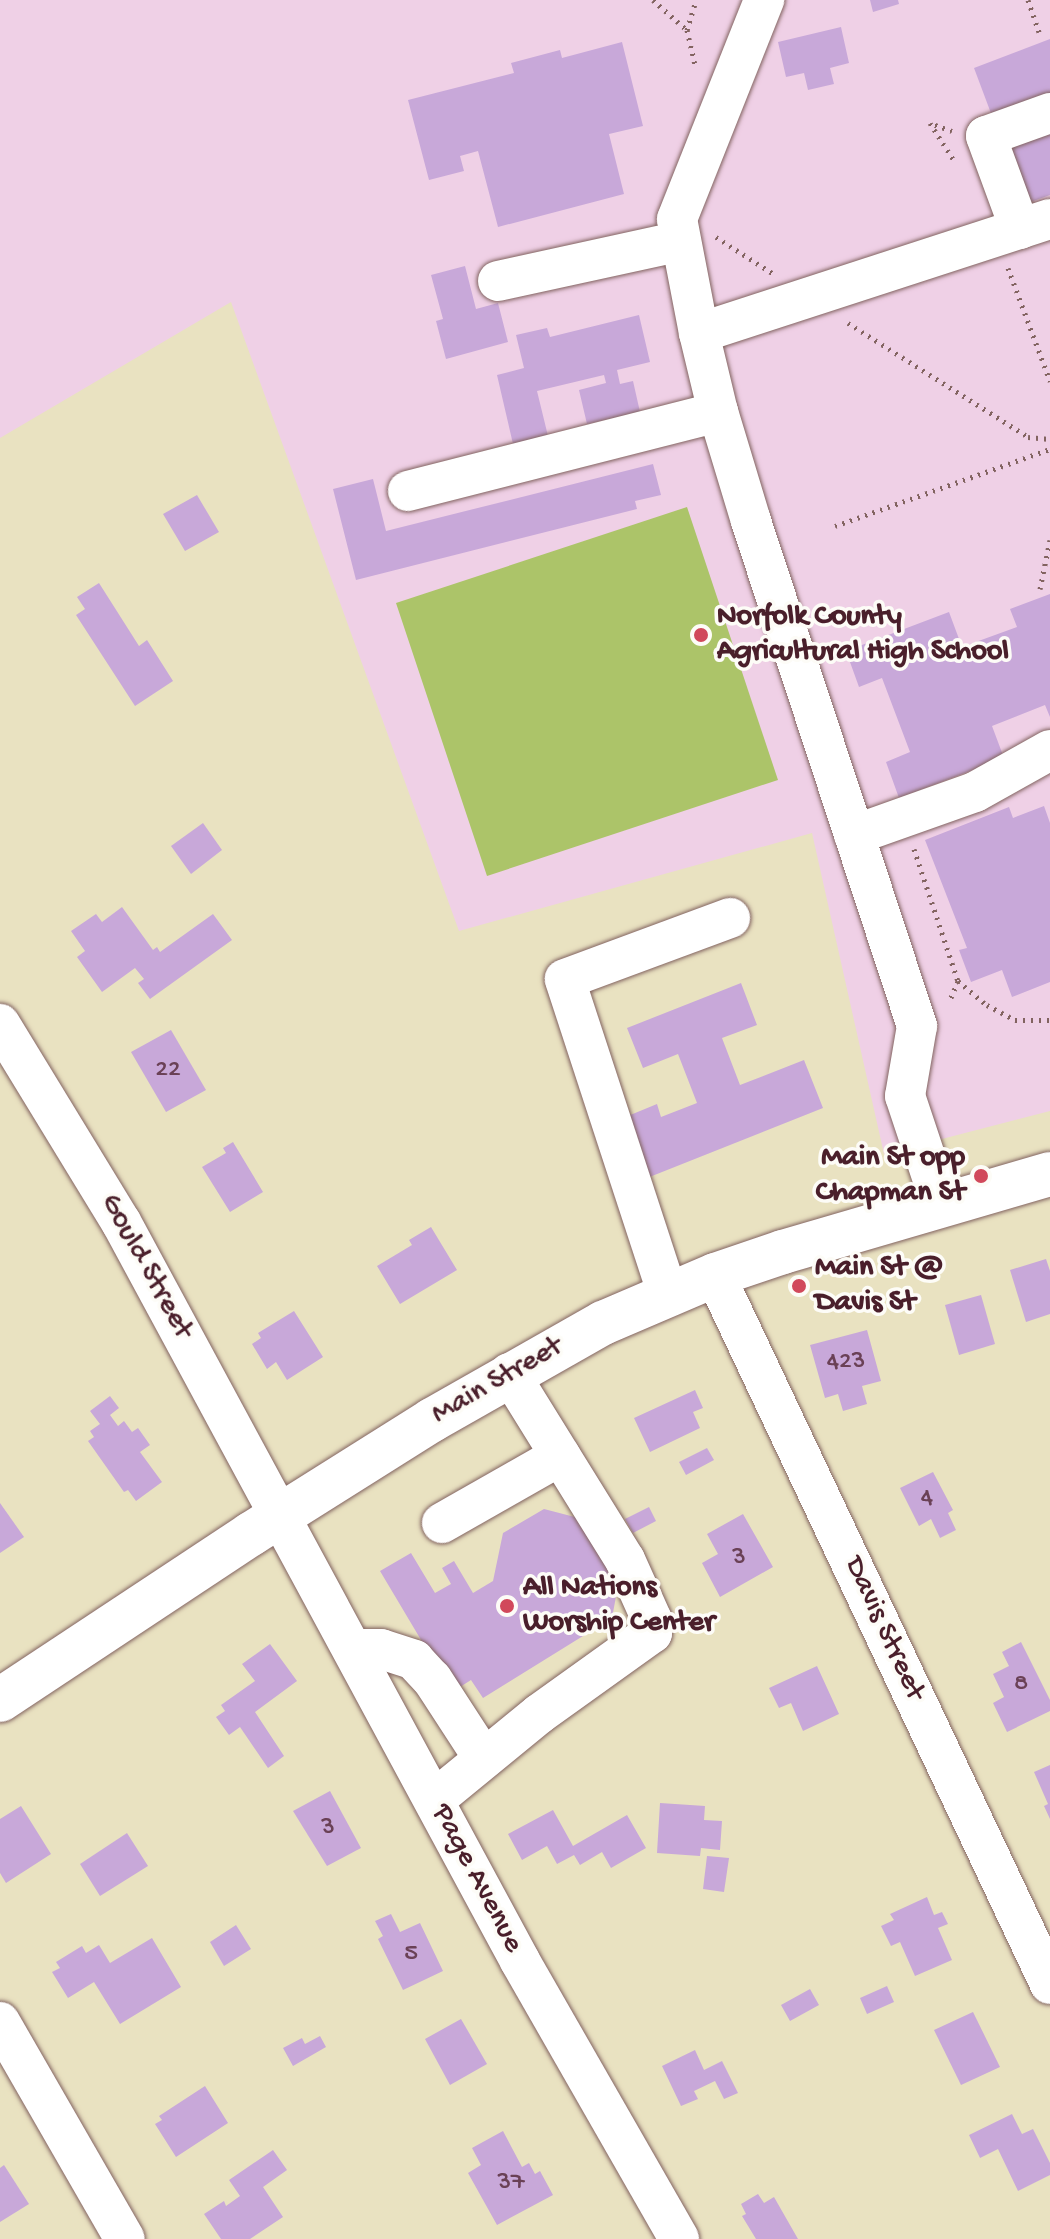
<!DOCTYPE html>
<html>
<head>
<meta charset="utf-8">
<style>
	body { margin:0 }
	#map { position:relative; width:1050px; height:2239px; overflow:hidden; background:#e9e2c1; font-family:"Gochi Hand",sans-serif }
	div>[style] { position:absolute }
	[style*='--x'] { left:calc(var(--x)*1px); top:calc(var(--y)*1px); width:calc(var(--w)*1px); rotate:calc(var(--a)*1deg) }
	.built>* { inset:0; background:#efd0e6 }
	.green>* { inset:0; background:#acc469 }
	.building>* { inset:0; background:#c8a8d9 }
	.path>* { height:5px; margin-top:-2.5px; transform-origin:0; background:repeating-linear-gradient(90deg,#826360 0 2px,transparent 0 8px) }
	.roads { filter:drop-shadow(0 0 2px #826360) drop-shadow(0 0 2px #826360) }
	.minor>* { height:40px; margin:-20px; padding:0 20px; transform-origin:20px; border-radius:20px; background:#fff }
	.major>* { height:44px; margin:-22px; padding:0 22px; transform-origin:22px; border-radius:22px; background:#fff }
	.dots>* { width:22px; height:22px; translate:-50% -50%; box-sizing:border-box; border:4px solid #fdfcf7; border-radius:50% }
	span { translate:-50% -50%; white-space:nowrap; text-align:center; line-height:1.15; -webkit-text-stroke:7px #fdfcf7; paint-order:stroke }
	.number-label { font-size:26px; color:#6a4156 }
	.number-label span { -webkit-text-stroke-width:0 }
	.poi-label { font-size:30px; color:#4a1f2b; font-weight:700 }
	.left { translate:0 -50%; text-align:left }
	.right { translate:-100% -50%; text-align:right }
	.street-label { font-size:30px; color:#4a1f2b }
</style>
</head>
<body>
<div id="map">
	<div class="built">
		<div style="clip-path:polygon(0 0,1050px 0,1050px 1111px,884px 1154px,812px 833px,459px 931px,231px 302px,0 438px)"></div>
	</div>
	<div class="green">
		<div style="clip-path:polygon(687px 507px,778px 780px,487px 876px,396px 603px)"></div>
	</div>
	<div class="building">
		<div style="clip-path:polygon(870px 0,898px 0,899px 4px,873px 12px)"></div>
		<div style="clip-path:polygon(841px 27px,849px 63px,830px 68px,834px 84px,808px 90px,804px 73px,786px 77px,778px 42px)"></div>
		<div style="clip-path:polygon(1050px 39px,1050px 195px,1025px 204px,974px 68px)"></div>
		<div style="clip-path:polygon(622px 42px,643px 126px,609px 134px,624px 194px,498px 227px,478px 151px,460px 156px,464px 171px,429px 180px,408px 100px,514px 73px,511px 63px,560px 50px,562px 58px)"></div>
		<div style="clip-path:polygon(465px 266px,476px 309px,498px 303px,508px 342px,446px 359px,436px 321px,443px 319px,431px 275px)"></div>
		<div style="clip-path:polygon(639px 315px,650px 362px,617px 370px,620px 384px,633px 381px,640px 412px,587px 424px,579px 390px,606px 383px,604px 375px,537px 391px,548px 436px,513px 444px,497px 375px,524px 368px,516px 335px,547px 328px,550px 337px)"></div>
		<div style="clip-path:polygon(653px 464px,661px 495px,635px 501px,637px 509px,356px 580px,333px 489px,373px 479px,386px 531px)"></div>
		<div style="clip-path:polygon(197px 495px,219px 532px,185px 551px,163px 514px)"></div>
		<div style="clip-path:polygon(99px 583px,139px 646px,147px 640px,173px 681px,135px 706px,76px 615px,85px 609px,77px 597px)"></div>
		<div style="clip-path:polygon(1050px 594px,1050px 717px,1045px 705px,992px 726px,1004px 758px,899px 798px,886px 762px,910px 752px,882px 678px,859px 687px,846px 651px,949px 612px,962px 647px,1017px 627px,1010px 609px)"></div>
		<div style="clip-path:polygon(1044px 806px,1050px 823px,1050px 982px,1012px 997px,1002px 970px,971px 982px,959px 950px,967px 948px,925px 840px,1009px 807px,1013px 818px)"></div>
		<div style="clip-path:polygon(203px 823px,222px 850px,191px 874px,171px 846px)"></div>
		<div style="clip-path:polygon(122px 907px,153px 950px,157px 947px,160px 952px,213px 914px,232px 940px,150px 999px,138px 983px,144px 979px,135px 968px,102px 992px,77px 957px,85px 951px,71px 931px,96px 914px,102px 922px)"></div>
		<div style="clip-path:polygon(741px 983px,757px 1025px,722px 1038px,740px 1085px,804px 1060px,823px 1108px,647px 1178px,623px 1118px,657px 1104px,661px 1117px,697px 1103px,678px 1054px,643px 1068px,627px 1028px)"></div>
		<div style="clip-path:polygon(171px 1030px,206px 1090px,166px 1112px,131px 1052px)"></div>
		<div style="clip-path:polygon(233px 1142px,263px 1192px,230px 1212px,202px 1167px,226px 1153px,223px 1148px)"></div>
		<div style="clip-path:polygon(431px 1227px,457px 1270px,400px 1304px,377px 1266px,412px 1245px,409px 1240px)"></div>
		<div style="clip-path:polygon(1046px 1259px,1050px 1271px,1050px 1314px,1026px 1322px,1010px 1270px)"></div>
		<div style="clip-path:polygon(981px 1295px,995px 1344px,959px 1355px,945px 1305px)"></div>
		<div style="clip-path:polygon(294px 1311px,323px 1357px,287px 1380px,276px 1362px,267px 1369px,252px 1344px,261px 1338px,258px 1333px)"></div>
		<div style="clip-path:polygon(867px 1330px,881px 1381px,862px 1386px,867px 1404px,843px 1411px,838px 1394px,825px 1398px,810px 1345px)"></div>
		<div style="clip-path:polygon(695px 1390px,703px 1408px,693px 1412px,700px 1428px,650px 1452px,634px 1418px)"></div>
		<div style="clip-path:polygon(110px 1396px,119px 1408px,110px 1415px,118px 1426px,124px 1421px,132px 1432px,138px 1428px,150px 1445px,140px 1452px,162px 1482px,136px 1501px,128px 1490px,124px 1492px,88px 1441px,94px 1437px,90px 1431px,100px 1424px,90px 1411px)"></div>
		<div style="clip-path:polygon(707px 1448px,714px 1460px,686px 1475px,679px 1462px)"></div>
		<div style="clip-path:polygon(933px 1472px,953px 1510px,948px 1513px,956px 1530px,940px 1538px,931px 1519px,919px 1526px,900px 1488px)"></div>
		<div style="clip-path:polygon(0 1503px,24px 1537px,0 1553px)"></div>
		<div style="clip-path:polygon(649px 1507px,656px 1521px,633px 1533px,625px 1519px)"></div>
		<div style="clip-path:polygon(544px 1509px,590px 1521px,620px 1575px,612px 1618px,483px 1698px,471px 1680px,452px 1692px,380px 1571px,411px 1553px,435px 1593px,451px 1584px,442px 1568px,454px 1561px,473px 1593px,493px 1581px,503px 1533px)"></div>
		<div style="clip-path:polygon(743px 1514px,773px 1567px,720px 1597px,702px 1563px,718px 1554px,707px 1534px)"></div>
		<div style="clip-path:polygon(1021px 1642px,1050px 1700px,1050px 1711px,1007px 1732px,993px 1703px,1004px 1697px,993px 1674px,1009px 1666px,1002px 1652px)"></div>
		<div style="clip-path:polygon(270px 1644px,297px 1681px,255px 1712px,284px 1756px,268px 1768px,240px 1727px,229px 1735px,216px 1717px,225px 1711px,221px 1705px,255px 1681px,242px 1664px)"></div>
		<div style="clip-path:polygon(817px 1666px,839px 1714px,803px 1731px,791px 1703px,779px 1708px,769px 1688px)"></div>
		<div style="clip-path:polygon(1050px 1765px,1050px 1819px,1044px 1806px,1048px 1804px,1034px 1772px)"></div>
		<div style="clip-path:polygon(330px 1791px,361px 1848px,327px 1866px,293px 1811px)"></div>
		<div style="clip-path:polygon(660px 1803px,705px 1806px,704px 1820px,722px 1821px,720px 1850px,701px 1848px,700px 1856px,657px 1853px)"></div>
		<div style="clip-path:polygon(21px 1806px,51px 1854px,6px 1883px,0 1873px,0 1819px)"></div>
		<div style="clip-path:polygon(553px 1810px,573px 1846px,627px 1815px,646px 1848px,611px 1868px,602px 1852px,580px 1865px,574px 1855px,557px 1864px,547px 1846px,522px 1860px,508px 1834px)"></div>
		<div style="clip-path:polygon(127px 1833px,148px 1866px,100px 1896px,80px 1864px)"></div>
		<div style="clip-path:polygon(707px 1856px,729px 1858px,724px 1892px,703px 1889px)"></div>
		<div style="clip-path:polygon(927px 1897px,934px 1915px,942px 1912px,948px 1924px,938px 1928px,952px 1960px,915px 1976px,900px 1942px,891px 1946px,881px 1926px,894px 1920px,890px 1914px)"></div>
		<div style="clip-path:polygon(391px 1914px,400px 1932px,420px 1923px,443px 1971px,403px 1990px,378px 1939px,383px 1936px,375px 1921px)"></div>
		<div style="clip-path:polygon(236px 1925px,251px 1949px,224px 1966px,210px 1942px)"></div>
		<div style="clip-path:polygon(152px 1938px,181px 1987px,120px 2024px,94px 1982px,68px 1998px,52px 1972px,60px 1968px,56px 1962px,82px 1946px,86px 1953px,99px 1945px,110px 1963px)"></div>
		<div style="clip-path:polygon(887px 1986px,894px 2002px,867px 2014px,860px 1998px)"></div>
		<div style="clip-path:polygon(810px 1989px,819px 2005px,790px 2021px,781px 2005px)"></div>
		<div style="clip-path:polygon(973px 2012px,1000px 2067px,961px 2085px,934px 2030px)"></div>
		<div style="clip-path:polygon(461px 2019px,487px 2064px,450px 2085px,425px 2039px)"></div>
		<div style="clip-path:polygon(320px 2036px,326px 2047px,293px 2066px,283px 2048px,302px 2038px,305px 2044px)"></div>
		<div style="clip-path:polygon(695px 2050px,704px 2070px,722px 2061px,738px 2093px,724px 2099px,715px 2081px,694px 2091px,698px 2099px,681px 2106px,662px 2066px)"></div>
		<div style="clip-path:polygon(205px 2086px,228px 2123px,176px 2157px,155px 2124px,162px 2120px,159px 2116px)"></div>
		<div style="clip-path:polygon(1012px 2114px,1022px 2134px,1033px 2129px,1050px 2163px,1050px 2175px,1018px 2191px,998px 2149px,980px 2158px,969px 2135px)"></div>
		<div style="clip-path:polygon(503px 2131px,522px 2167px,529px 2163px,535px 2174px,540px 2171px,553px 2195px,497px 2225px,468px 2173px,481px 2165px,472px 2148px)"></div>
		<div style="clip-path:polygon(273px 2150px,287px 2170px,263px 2187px,283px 2217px,250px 2239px,221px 2239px,204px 2214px,224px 2201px,226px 2206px,240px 2196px,229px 2180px)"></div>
		<div style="clip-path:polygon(4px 2165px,29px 2204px,0 2222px,0 2168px)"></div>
		<div style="clip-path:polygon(758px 2194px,764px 2203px,774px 2197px,798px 2239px,756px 2239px,742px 2216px,746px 2214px,741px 2204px)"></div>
	</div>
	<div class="path">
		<div style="--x:653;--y:0;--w:45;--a:41.4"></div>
		<div style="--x:687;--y:30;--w:39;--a:77"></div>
		<div style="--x:1028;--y:0;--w:34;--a:71"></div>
		<div style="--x:687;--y:30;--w:31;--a:-73"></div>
		<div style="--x:952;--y:131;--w:23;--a:-160"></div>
		<div style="--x:930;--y:123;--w:43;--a:57.4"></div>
		<div style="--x:716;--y:237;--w:67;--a:32.7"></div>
		<div style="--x:1008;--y:268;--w:121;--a:69.6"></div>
		<div style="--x:848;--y:323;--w:213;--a:32.3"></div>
		<div style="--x:1028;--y:437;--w:22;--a:5"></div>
		<div style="--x:835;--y:526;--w:228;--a:-19.7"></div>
		<div style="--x:1040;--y:589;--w:50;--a:-78.5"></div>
		<div style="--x:914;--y:849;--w:139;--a:71.6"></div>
		<div style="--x:958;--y:981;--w:23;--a:113"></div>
		<div style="--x:958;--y:981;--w:38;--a:40"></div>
		<div style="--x:987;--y:1005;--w:32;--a:28"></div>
		<div style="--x:1015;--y:1020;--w:35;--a:0"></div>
	</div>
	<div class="roads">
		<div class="minor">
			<div style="--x:1020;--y:229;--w:99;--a:-110.1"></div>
			<div style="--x:986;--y:136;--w:68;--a:-19.8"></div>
			<div style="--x:498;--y:281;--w:187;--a:-12.3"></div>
			<div style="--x:699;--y:333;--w:116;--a:-100.9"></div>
			<div style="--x:677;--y:219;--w:236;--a:-68.3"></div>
			<div style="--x:408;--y:491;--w:320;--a:-14.3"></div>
			<div style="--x:854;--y:835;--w:128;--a:-19.6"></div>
			<div style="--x:975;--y:792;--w:86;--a:-29.2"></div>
			<div style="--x:0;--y:1024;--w:232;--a:58.6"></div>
			<div style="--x:121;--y:1222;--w:840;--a:61.63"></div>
			<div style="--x:520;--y:1961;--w:320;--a:60.2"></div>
			<div style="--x:941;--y:1204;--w:114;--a:-108.4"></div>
			<div style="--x:905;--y:1096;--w:71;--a:-80.3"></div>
			<div style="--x:917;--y:1026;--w:532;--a:-108.2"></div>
			<div style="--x:751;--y:521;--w:114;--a:-106.8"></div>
			<div style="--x:718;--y:412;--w:81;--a:-103.5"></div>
			<div style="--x:699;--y:333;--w:369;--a:-18"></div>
			<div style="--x:715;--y:1275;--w:784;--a:64.71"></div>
			<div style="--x:668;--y:1295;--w:332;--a:-108.1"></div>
			<div style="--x:565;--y:979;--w:176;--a:-20.3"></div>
			<div style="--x:442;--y:1523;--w:136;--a:-29.6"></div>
			<div style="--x:353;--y:1649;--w:28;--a:0"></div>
			<div style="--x:381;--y:1649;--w:35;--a:18"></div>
			<div style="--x:414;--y:1660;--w:26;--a:47"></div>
			<div style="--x:432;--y:1679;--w:95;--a:57"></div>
			<div style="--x:434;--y:1800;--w:136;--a:-39.3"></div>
			<div style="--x:539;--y:1714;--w:139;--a:-35.6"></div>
			<div style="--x:652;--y:1633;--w:13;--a:-90"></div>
			<div style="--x:652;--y:1620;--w:66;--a:-114.2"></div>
			<div style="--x:625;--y:1560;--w:220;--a:-121.8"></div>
			<div style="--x:0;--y:2022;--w:250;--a:60.1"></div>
		</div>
		<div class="major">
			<div style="--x:0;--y:1700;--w:301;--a:-33.5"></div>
			<div style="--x:251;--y:1534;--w:214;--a:-32.2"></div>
			<div style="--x:432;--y:1420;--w:197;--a:-29.6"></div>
			<div style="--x:603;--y:1323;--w:122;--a:-23.2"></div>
			<div style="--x:715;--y:1275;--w:72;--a:-18.7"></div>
			<div style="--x:783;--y:1252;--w:278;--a:-16.3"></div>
		</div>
	</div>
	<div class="dots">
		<div style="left:701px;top:635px;background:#d1495b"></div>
		<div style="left:981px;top:1176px;background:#d1495b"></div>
		<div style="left:799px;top:1286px;background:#d1495b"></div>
		<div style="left:507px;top:1606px;background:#d1495b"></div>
	</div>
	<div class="number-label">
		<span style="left:168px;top:1071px">22</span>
		<span style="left:846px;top:1363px">423</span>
		<span style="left:927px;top:1499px">4</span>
		<span style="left:739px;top:1559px">3</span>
		<span style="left:1021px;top:1685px">8</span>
		<span style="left:328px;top:1829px">3</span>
		<span style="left:411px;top:1955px">5</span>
		<span style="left:511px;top:2184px">37</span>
	</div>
	<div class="poi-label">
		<span class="left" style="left:717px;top:635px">Norfolk County<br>Agricultural High School</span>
		<span class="right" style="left:965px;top:1176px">Main St opp<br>Chapman St</span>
		<span class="left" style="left:815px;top:1286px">Main St @<br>Davis St</span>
		<span class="left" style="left:523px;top:1606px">All Nations<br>Worship Center</span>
	</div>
	<div class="street-label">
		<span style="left:145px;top:1267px;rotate:61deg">Gould Street</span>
		<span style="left:498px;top:1382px;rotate:-30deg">Main Street</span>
		<span style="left:883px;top:1629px;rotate:65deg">Davis Street</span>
		<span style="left:476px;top:1879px;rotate:62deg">Page Avenue</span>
	</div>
</div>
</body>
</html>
